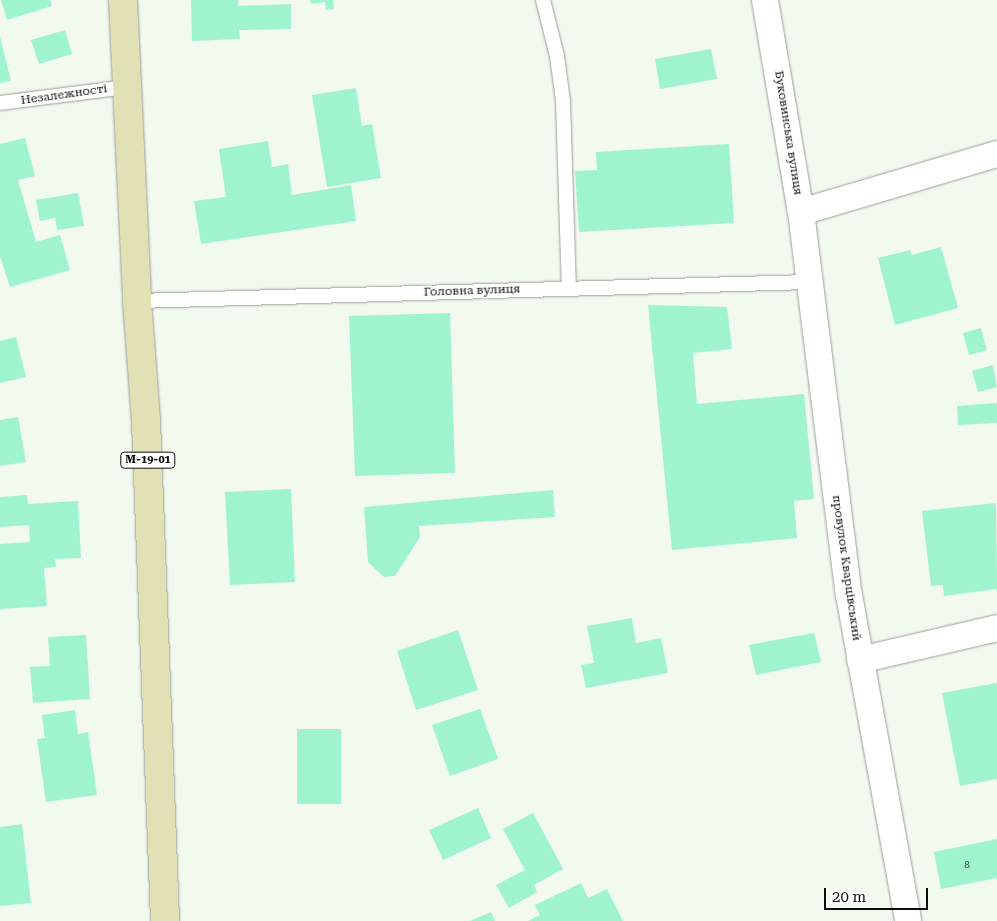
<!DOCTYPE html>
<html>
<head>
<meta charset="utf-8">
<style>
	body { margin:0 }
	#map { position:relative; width:997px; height:921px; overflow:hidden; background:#f2f9ef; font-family:"Roboto Serif",serif }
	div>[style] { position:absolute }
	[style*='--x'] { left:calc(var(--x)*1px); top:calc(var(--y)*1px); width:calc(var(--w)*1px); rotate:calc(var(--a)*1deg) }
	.building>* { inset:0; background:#9ff4cd }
	.roads { filter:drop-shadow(0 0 1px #999f96) drop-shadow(0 0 1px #999f96) }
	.lane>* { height:14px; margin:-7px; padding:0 7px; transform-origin:7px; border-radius:7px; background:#fff }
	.street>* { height:26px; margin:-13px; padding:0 13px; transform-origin:13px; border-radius:13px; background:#fff }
	.primary>* { height:28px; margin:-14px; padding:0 14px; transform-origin:14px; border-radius:14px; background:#e2e1b5 }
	span { translate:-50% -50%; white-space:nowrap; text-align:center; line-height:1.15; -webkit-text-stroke:4px #fff; paint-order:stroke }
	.number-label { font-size:10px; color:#30473c }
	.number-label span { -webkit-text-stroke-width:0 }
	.shield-label span { padding:1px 4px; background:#fff; border:1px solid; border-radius:4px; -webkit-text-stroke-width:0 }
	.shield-label { font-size:11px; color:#0b0d0b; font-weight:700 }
	.street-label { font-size:12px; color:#0b0d0b }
	.scale { position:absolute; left:824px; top:888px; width:104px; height:22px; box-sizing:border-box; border:2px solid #0b0d0b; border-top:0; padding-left:6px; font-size:15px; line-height:18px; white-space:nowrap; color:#0b0d0b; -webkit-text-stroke:4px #fff; paint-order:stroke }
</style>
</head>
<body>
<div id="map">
	<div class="building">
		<div style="clip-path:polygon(1px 0,50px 0,52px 6px,7px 20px)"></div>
		<div style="clip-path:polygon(191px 0,238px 0,238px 6px,291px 4px,291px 29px,239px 30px,240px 39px,192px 41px)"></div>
		<div style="clip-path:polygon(310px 0,333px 0,334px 9px,326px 10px,325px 2px,311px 4px)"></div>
		<div style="clip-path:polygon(65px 30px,72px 54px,39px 64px,31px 40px)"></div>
		<div style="clip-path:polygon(0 37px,11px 81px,0 83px)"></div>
		<div style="clip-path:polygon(711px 49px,717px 79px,660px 89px,655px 59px)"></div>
		<div style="clip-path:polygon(356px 88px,362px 126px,372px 124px,381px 178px,327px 187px,312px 95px)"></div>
		<div style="clip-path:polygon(25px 138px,35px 176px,18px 180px,36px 242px,60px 235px,70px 270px,10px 287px,0 256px,0 144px)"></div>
		<div style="clip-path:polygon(268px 141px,272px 167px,288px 164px,292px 195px,351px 185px,356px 221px,201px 244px,194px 201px,226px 197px,219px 149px)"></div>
		<div style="clip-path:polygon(729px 144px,734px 223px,579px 232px,575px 171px,597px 170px,596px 152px)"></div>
		<div style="clip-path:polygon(78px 193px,84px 226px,57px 230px,55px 218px,40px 221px,36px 200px)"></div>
		<div style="clip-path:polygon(941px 247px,958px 308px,895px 325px,878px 258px,910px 250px,912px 255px)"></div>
		<div style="clip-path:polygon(648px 305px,727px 307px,732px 349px,693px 353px,697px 404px,804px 394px,814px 499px,794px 501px,797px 538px,672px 550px)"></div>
		<div style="clip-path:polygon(450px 313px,455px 473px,355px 476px,349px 316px)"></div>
		<div style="clip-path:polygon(981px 328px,987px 350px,969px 355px,963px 333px)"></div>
		<div style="clip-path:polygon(16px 337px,26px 377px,0 383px,0 341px)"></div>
		<div style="clip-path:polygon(993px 365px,997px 387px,978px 392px,972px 371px)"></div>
		<div style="clip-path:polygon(997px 403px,997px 423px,958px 425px,957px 406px)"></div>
		<div style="clip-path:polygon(18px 417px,26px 462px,0 466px,0 420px)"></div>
		<div style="clip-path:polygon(291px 489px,295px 582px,230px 585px,225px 492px)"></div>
		<div style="clip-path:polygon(553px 490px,555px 517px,419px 526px,420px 537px,395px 576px,384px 577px,368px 562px,364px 507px)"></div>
		<div style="clip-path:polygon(27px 495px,28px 504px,78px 501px,81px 558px,55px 559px,56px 567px,44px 568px,47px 606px,0 609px,0 544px,30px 542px,29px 525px,0 527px,0 497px)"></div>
		<div style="clip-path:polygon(996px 503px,997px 589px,944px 596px,943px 585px,931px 586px,922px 511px)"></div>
		<div style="clip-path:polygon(632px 618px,636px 643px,661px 638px,668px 673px,586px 688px,581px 665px,594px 663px,587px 626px)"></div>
		<div style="clip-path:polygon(458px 630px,478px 690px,416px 710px,397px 651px)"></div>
		<div style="clip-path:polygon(814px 633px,821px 662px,756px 675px,749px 645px)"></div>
		<div style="clip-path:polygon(86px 635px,90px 699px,33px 703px,30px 667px,50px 666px,48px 637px)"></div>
		<div style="clip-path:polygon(997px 683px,997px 779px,960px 786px,942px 693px)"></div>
		<div style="clip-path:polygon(480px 709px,498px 759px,450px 776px,432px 725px)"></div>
		<div style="clip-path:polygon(75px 710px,78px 734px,88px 732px,97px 795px,46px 802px,37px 739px,45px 738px,42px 715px)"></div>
		<div style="clip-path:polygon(297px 729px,341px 729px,341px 804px,297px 804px)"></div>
		<div style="clip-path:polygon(478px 808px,491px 838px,443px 860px,429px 830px)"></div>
		<div style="clip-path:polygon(533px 813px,563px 869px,534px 885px,537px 892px,509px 908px,496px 885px,525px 870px,503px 829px)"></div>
		<div style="clip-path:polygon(22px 824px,31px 903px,0 906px,0 827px)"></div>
		<div style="clip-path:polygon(997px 839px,997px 878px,941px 889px,934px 852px)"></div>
		<div style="clip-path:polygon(581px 883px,588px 898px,607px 889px,623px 921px,528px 921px,540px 915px,535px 905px)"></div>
		<div style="clip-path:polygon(491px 912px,495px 921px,470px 921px)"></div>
	</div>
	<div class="roads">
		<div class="lane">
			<div style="--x:543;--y:0;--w:58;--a:76"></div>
			<div style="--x:557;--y:56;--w:45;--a:82.4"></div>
			<div style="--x:563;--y:101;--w:188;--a:88.2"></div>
			<div style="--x:0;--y:103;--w:128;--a:-7.2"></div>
			<div style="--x:137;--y:301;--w:670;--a:-1.62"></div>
		</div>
		<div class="street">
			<div style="--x:765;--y:0;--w:215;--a:80.4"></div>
			<div style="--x:801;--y:212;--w:204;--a:-16.5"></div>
			<div style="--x:801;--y:212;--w:386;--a:82.9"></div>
			<div style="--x:849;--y:595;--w:331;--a:79.7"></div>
			<div style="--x:860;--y:660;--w:141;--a:-13.1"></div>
		</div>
		<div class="primary">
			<div style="--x:123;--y:0;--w:301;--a:87.3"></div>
			<div style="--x:137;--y:301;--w:120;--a:85.7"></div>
			<div style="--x:146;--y:421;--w:500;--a:87.82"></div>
		</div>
	</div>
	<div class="number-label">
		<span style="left:967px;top:865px">8</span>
	</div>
	<div class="shield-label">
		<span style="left:148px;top:460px">М-19-01</span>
	</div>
	<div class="street-label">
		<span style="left:64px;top:95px;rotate:-8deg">Незалежності</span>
		<span style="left:788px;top:133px;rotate:81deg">Буковинська вулиця</span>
		<span style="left:472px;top:291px;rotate:-2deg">Головна вулиця</span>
		<span style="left:846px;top:568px;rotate:82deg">провулок Кварцівський</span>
	</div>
	<div class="scale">20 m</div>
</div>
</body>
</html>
